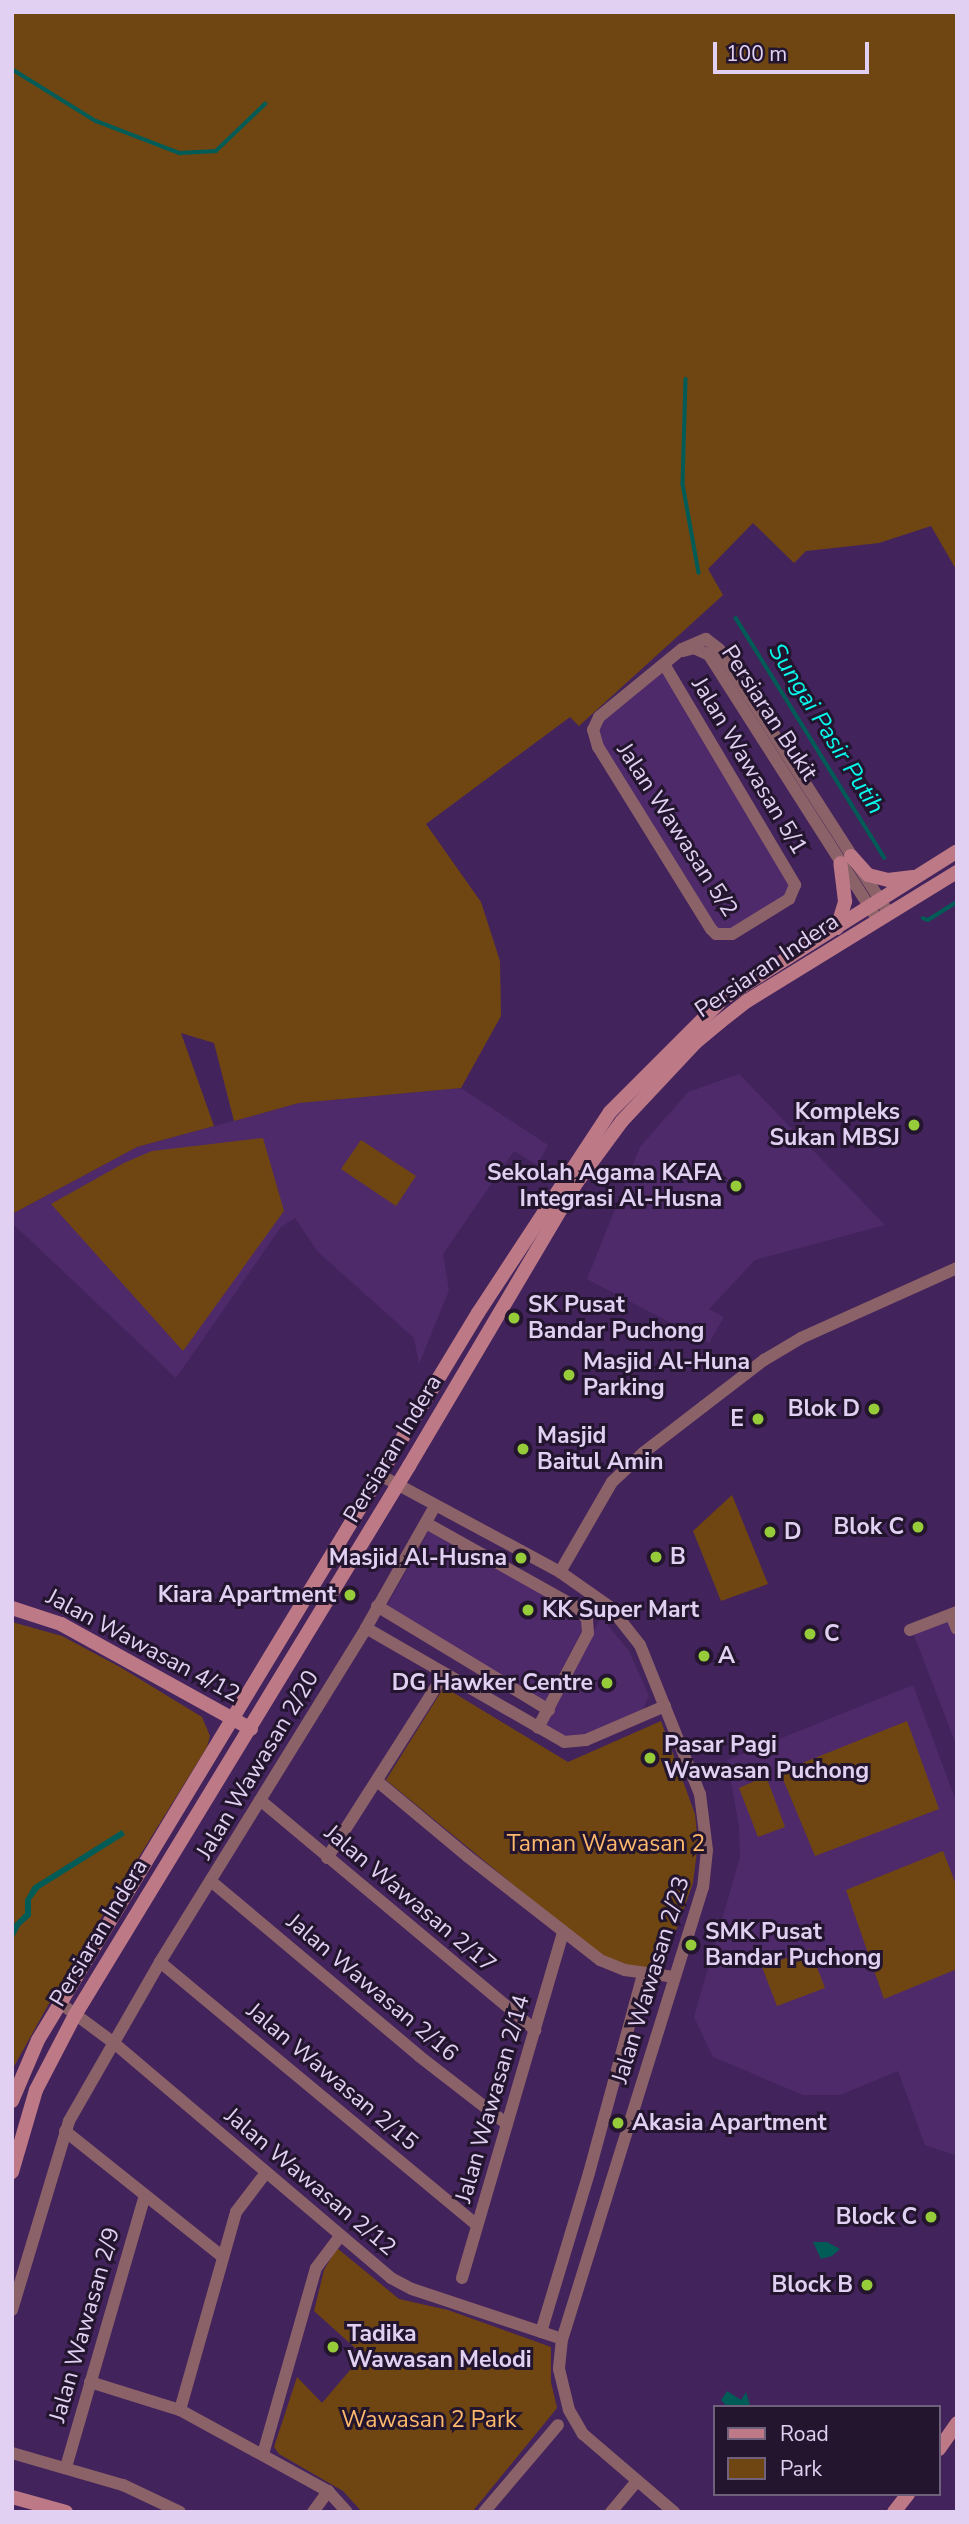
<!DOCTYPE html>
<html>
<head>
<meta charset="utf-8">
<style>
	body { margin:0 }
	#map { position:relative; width:969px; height:2524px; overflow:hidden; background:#43235b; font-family:"Nunito Sans",sans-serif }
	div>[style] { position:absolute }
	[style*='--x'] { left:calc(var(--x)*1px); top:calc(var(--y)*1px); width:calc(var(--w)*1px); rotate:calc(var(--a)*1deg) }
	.built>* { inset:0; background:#4e2a6a }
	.green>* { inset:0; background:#6f4612 }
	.water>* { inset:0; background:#015c57 }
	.stream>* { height:3.5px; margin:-1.75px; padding:0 1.75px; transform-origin:1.75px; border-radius:1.75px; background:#015c57 }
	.street>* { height:12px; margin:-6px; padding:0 6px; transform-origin:6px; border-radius:6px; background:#8c6269 }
	.secondary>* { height:14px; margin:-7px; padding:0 7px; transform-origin:7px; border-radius:7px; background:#bd7a86 }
	.dots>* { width:19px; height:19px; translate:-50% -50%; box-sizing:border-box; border:4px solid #23152e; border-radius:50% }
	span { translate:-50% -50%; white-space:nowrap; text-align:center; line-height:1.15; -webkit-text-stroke:6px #23152e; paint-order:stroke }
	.street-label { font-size:23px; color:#e1d0f2 }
	.poi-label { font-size:23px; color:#e1d0f2; font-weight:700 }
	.right { translate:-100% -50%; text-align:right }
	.left { translate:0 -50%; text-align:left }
	.park-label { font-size:23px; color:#feb96c }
	.water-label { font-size:24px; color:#08faec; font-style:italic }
	.frame { position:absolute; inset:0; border:14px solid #e1d0f2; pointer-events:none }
	.legend { position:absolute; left:713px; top:2405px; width:228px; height:91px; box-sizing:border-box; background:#23152e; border:2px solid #6f607c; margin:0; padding:9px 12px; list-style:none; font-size:21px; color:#e1d0f2 }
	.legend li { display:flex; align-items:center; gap:14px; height:35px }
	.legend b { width:35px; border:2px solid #6f607c }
	.scale { position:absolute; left:713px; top:42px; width:156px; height:32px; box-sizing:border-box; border:4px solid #e1d0f2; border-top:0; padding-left:9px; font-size:21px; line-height:24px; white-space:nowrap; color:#e1d0f2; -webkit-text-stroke:5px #23152e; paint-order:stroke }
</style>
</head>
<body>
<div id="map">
	<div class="built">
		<div style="clip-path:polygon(662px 671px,790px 883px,787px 895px,731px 929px,719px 931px,601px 743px,598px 723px)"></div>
		<div style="clip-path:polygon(739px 1074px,885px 1225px,755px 1260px,709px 1309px,724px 1317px,709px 1343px,587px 1279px,640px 1147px,688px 1092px)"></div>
		<div style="clip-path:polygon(461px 1088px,548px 1145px,537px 1165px,514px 1151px,443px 1254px,449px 1290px,419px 1364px,414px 1338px,318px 1252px,295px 1218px,281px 1227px,176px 1378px,12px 1223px,12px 1214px,137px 1147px,299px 1103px)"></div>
		<div style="clip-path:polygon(430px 1529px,578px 1612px,585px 1624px,545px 1702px,386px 1607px)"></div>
		<div style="clip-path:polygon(957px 1616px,957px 1747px,913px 1633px)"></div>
		<div style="clip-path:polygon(601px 1617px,629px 1651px,649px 1696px,642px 1711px,569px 1740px,544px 1727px)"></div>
		<div style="clip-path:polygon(913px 1685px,957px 1804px,957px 2156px,925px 2145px,898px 2071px,840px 2095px,803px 2095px,713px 2057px,694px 2017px,740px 1857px,739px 1826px,727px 1760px)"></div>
	</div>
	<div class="green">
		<div style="clip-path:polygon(12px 12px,957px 12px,957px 571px,931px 526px,879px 543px,806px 551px,794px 563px,753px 523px,708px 569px,723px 595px,579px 726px,570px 717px,426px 824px,481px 902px,500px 961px,501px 1016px,461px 1088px,299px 1103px,234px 1121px,214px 1043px,181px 1033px,214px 1126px,137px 1147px,12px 1214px)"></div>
		<div style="clip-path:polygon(263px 1138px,284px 1211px,183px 1351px,51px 1204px,124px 1163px,152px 1151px)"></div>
		<div style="clip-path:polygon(361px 1140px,416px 1176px,396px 1206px,341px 1169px)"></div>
		<div style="clip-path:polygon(732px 1495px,768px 1584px,721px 1601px,693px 1531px)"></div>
		<div style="clip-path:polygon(12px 1622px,62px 1636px,120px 1667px,202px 1717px,210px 1736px,207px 1747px,56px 1991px,12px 2070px)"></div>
		<div style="clip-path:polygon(444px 1687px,568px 1762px,661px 1721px,695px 1814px,698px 1843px,693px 1883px,662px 1970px,626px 1967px,601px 1957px,386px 1780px)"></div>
		<div style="clip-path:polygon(907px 1721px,939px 1809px,815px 1856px,780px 1772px)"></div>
		<div style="clip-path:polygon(766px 1776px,785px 1827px,758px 1837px,739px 1788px)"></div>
		<div style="clip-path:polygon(943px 1851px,957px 1887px,957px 1969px,884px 1999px,846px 1890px)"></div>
		<div style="clip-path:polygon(810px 1949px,825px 1988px,777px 2006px,762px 1967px)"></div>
		<div style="clip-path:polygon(337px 2248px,399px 2299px,448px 2310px,551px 2347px,551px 2382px,557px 2408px,472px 2512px,362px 2512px,343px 2491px,279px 2454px,274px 2447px,297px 2377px,322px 2403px,363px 2355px,314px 2311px,324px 2270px)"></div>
	</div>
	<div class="water">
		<div style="clip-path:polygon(122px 1830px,125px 1835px,39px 1889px,31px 1900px,31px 1916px,20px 1926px,12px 1941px,12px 1926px,25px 1913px,25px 1900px,33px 1886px)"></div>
		<div style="clip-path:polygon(813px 2242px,827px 2242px,840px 2249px,832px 2256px,821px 2259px)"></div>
		<div style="clip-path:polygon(727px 2391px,741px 2400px,746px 2392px,750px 2405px,727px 2407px,721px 2400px)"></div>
	</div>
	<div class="stream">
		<div style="--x:12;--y:69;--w:99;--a:31.8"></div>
		<div style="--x:96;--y:121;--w:90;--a:20.9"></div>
		<div style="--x:180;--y:153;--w:36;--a:-3"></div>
		<div style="--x:216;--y:151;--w:68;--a:-43.8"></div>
		<div style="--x:686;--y:379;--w:105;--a:91.6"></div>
		<div style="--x:683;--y:484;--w:90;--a:79.8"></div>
		<div style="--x:736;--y:618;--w:282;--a:58.2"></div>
		<div style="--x:923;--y:918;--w:5;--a:22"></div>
		<div style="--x:928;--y:920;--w:34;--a:-32"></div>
	</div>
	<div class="street">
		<div style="--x:683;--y:651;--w:11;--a:-15"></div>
		<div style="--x:694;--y:648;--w:17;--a:25"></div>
		<div style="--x:709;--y:655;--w:314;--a:57.5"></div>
		<div style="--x:664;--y:664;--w:257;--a:59.3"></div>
		<div style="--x:795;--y:885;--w:15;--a:113"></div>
		<div style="--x:789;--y:899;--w:67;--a:148.4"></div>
		<div style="--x:732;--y:934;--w:16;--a:180"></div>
		<div style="--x:716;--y:934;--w:7;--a:-135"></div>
		<div style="--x:711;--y:929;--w:214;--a:-121.8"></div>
		<div style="--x:598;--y:747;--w:18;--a:-106"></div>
		<div style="--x:593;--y:730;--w:14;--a:-65"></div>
		<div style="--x:599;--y:717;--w:107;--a:-39.3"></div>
		<div style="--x:682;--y:649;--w:26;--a:-23"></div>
		<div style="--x:706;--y:639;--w:16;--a:38"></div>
		<div style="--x:719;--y:649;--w:315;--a:57.3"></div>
		<div style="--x:380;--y:1475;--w:204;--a:28.3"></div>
		<div style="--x:560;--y:1572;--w:61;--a:35"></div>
		<div style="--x:610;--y:1607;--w:48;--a:51.7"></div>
		<div style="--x:640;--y:1645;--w:161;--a:68.1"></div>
		<div style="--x:700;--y:1794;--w:56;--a:82.9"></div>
		<div style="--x:707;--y:1850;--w:37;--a:96"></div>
		<div style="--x:703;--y:1887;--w:473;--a:107.3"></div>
		<div style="--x:562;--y:2339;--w:30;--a:96"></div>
		<div style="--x:559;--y:2369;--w:42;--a:76.3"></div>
		<div style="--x:569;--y:2410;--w:28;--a:60"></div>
		<div style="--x:583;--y:2434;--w:120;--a:40.6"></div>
		<div style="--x:426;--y:1523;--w:174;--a:29.2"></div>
		<div style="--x:578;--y:1608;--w:14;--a:51"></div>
		<div style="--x:587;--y:1619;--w:14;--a:86"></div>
		<div style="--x:588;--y:1633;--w:107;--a:117.8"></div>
		<div style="--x:560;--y:1572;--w:104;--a:-60"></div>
		<div style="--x:612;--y:1482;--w:42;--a:-43.1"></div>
		<div style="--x:643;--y:1453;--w:77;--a:-37.6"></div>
		<div style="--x:704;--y:1406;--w:76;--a:-37.5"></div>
		<div style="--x:764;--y:1360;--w:43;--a:-30.7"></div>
		<div style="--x:801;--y:1338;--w:171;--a:-24.2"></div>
		<div style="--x:377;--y:1606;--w:201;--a:31.2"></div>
		<div style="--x:951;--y:1615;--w:15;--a:67"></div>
		<div style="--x:366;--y:1628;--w:228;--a:29.9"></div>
		<div style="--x:564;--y:1742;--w:22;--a:-5"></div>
		<div style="--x:586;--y:1740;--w:86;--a:-23.3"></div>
		<div style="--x:910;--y:1630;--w:50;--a:-21"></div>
		<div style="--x:377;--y:1781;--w:117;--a:39.8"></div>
		<div style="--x:467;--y:1856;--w:169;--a:38"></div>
		<div style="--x:600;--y:1960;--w:27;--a:22"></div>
		<div style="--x:625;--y:1970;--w:49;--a:8.1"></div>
		<div style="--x:260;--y:1800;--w:359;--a:39.9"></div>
		<div style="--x:327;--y:1858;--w:219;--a:-57.5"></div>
		<div style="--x:212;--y:1882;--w:270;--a:40"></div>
		<div style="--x:419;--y:2056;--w:111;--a:37.7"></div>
		<div style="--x:160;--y:1962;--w:412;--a:39.7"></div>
		<div style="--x:60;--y:2003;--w:67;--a:36.5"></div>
		<div style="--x:114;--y:2043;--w:363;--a:40.3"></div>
		<div style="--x:391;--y:2278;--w:24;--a:28"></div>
		<div style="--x:412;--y:2289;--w:158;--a:18.4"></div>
		<div style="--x:65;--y:2131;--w:202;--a:38.6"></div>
		<div style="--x:462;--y:2278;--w:360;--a:-73.7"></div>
		<div style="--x:12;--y:2310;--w:197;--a:-73.2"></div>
		<div style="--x:69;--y:2121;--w:183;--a:-60.2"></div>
		<div style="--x:160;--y:1962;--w:392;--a:-58.3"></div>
		<div style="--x:366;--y:1628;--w:140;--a:-60.5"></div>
		<div style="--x:541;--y:2332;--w:166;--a:-73.2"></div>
		<div style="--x:589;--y:2173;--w:206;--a:-74.8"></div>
		<div style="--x:90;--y:2382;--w:94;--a:17.3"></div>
		<div style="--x:180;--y:2410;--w:169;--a:28.7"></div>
		<div style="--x:328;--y:2491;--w:28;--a:48"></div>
		<div style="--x:180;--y:2410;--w:206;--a:-74.2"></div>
		<div style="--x:236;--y:2212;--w:48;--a:-52.7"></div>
		<div style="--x:12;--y:2453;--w:116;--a:16.1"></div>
		<div style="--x:123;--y:2485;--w:63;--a:25.3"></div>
		<div style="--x:263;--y:2454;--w:193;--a:-74.1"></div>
		<div style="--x:316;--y:2268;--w:40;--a:-53"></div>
		<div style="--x:66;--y:2467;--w:283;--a:-73.8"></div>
		<div style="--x:313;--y:2512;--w:26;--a:-54"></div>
		<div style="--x:484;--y:2512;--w:114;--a:-49.6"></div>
		<div style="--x:611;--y:2512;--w:40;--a:-50"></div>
	</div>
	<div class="secondary">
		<div style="--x:851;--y:856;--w:25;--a:48"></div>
		<div style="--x:868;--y:875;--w:21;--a:14"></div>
		<div style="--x:888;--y:880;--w:25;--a:-7"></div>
		<div style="--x:837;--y:928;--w:28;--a:-73"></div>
		<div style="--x:845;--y:901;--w:38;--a:-97"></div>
		<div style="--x:12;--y:1608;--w:52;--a:18.1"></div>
		<div style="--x:61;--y:1624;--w:217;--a:28.9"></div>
		<div style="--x:12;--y:2101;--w:66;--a:-66.9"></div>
		<div style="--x:38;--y:2040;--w:850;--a:-58.82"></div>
		<div style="--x:478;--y:1313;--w:240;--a:-56.7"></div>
		<div style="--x:610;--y:1112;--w:161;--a:-45"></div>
		<div style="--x:724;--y:998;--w:275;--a:-32.2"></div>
		<div style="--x:12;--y:2172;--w:85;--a:-73.7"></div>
		<div style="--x:36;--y:2090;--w:85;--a:-62.5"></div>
		<div style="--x:75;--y:2015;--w:643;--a:-58.68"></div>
		<div style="--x:409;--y:1466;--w:330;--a:-59.4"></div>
		<div style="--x:577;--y:1182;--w:76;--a:-53.6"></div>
		<div style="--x:622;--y:1121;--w:107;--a:-46.9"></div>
		<div style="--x:695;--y:1043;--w:33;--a:-40"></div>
		<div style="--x:720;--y:1022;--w:34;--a:-38"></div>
		<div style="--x:747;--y:1001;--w:246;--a:-31.6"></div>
		<div style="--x:939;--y:2449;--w:32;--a:-55"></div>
		<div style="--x:12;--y:2497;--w:56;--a:15.5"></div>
		<div style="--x:894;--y:2512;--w:23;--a:-52"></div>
	</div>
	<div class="dots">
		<div style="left:914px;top:1125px;background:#96cc39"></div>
		<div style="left:736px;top:1186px;background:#96cc39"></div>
		<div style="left:514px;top:1318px;background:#96cc39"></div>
		<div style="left:569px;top:1375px;background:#96cc39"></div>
		<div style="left:874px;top:1409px;background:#96cc39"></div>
		<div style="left:758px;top:1419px;background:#96cc39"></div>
		<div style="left:523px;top:1449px;background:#96cc39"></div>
		<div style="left:918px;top:1527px;background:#96cc39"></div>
		<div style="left:770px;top:1532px;background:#96cc39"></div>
		<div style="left:656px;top:1557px;background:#96cc39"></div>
		<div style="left:521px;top:1558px;background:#96cc39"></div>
		<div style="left:350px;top:1595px;background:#96cc39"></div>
		<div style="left:528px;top:1610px;background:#96cc39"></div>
		<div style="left:810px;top:1634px;background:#96cc39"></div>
		<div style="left:704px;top:1656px;background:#96cc39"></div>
		<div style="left:607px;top:1683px;background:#96cc39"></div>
		<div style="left:650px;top:1758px;background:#96cc39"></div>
		<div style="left:691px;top:1945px;background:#96cc39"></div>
		<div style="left:618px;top:2123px;background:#96cc39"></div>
		<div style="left:931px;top:2217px;background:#96cc39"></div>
		<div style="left:867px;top:2285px;background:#96cc39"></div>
		<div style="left:333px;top:2347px;background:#96cc39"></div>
	</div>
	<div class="street-label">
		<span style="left:769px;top:713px;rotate:57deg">Persiaran Bukit</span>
		<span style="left:749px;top:766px;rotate:59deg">Jalan Wawasan 5/1</span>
		<span style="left:677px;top:830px;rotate:57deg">Jalan Wawasan 5/2</span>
		<span style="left:767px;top:966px;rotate:-34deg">Persiaran Indera</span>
		<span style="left:393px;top:1449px;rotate:-59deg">Persiaran Indera</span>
		<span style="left:143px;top:1646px;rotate:28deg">Jalan Wawasan 4/12</span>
		<span style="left:258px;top:1765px;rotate:-59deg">Jalan Wawasan 2/20</span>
		<span style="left:410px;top:1899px;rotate:40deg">Jalan Wawasan 2/17</span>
		<span style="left:99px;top:1933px;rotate:-59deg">Persiaran Indera</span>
		<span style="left:651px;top:1980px;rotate:-73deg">Jalan Wawasan 2/23</span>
		<span style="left:372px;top:1988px;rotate:40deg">Jalan Wawasan 2/16</span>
		<span style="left:332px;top:2077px;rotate:40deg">Jalan Wawasan 2/15</span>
		<span style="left:493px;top:2099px;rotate:-74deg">Jalan Wawasan 2/14</span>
		<span style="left:310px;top:2182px;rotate:40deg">Jalan Wawasan 2/12</span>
		<span style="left:85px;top:2325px;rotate:-74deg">Jalan Wawasan 2/9</span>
	</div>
	<div class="poi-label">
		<span class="right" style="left:900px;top:1125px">Kompleks<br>Sukan MBSJ</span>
		<span class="right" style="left:722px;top:1186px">Sekolah Agama KAFA<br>Integrasi Al-Husna</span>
		<span class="left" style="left:528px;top:1318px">SK Pusat<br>Bandar Puchong</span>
		<span class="left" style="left:583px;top:1375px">Masjid Al-Huna<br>Parking</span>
		<span class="right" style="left:860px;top:1409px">Blok D</span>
		<span class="right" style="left:744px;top:1419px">E</span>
		<span class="left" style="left:537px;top:1449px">Masjid<br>Baitul Amin</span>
		<span class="right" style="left:904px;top:1527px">Blok C</span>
		<span class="left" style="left:784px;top:1532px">D</span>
		<span class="left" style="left:670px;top:1557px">B</span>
		<span class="right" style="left:507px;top:1558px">Masjid Al-Husna</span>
		<span class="right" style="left:336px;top:1595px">Kiara Apartment</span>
		<span class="left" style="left:542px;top:1610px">KK Super Mart</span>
		<span class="left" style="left:824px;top:1634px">C</span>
		<span class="left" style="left:718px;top:1656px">A</span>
		<span class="right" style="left:593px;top:1683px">DG Hawker Centre</span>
		<span class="left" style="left:664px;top:1758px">Pasar Pagi<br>Wawasan Puchong</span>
		<span class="left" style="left:705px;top:1945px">SMK Pusat<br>Bandar Puchong</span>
		<span class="left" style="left:632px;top:2123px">Akasia Apartment</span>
		<span class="right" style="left:917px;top:2217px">Block C</span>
		<span class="right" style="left:853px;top:2285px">Block B</span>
		<span class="left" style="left:347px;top:2347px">Tadika<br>Wawasan Melodi</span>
	</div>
	<div class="park-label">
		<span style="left:606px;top:1844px">Taman Wawasan 2</span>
		<span style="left:429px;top:2420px">Wawasan 2 Park</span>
	</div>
	<div class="water-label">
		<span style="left:826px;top:729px;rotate:58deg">Sungai Pasir Putih</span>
	</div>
	<div class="frame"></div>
	<ul class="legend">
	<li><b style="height:9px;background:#bd7a86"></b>Road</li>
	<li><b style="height:19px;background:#6f4612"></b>Park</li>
	</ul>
	<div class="scale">100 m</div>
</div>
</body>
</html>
